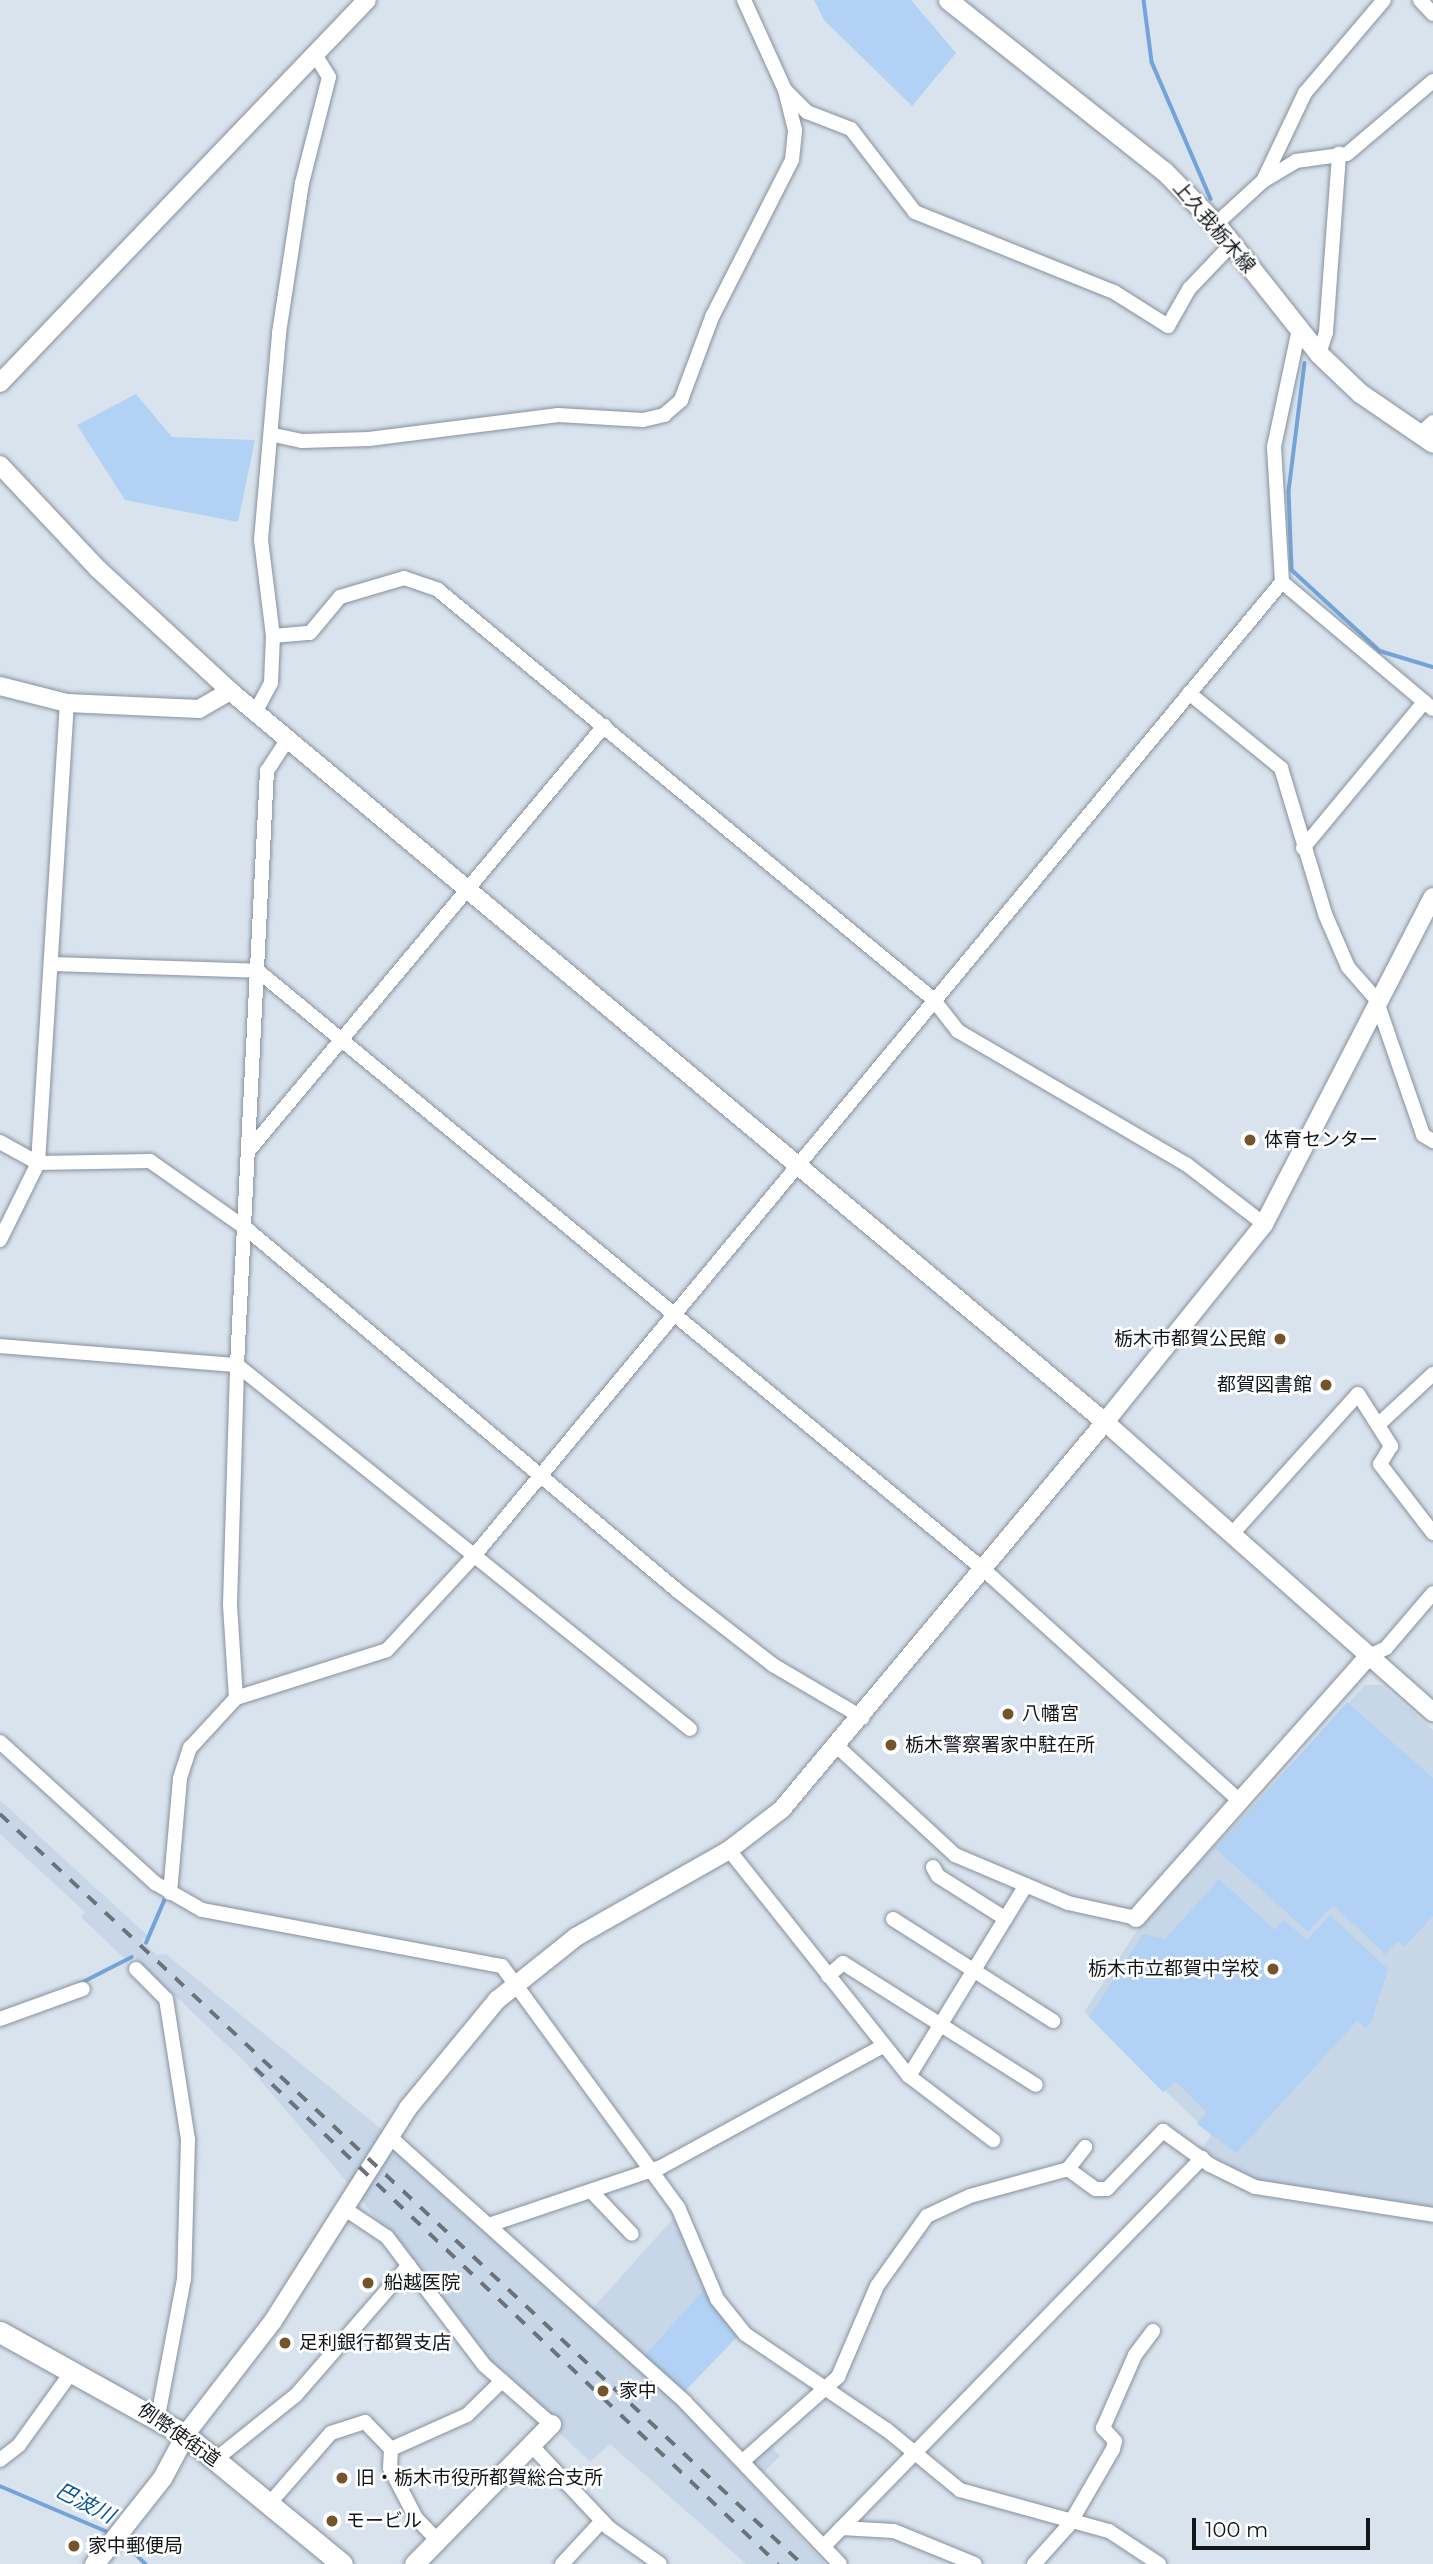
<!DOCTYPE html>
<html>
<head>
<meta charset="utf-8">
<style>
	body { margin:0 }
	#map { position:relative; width:1433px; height:2564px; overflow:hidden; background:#d9e3ee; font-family:Montserrat,"Noto Sans JP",sans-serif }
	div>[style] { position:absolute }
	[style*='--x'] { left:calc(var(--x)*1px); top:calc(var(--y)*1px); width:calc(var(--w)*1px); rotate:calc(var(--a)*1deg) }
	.built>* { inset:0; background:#c8d7e8 }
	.green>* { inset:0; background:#b1d2f5 }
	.stream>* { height:3.5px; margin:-1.75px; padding:0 1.75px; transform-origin:1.75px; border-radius:1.75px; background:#72a4d9 }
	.roads { filter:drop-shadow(0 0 2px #87919b) drop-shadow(0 0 2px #87919b) }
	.minor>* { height:14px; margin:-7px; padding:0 7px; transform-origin:7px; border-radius:7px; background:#fff }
	.tertiary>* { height:18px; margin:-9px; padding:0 9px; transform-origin:9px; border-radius:9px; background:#fff }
	.secondary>* { height:19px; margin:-9.5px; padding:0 9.5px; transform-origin:9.5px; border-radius:9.5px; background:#fff }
	.primary>* { height:21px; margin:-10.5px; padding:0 10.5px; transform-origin:10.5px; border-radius:10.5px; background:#fff }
	.rail>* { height:3.5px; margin-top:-1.75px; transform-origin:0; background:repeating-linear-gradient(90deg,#6c7279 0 12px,transparent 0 24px) }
	.dots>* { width:19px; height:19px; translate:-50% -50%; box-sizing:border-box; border:4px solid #fff; border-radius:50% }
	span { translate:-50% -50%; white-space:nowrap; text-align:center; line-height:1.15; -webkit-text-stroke:5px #fff; paint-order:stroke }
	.street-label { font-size:19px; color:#121619 }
	.poi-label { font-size:19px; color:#121619 }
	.left { translate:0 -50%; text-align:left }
	.right { translate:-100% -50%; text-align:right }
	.water-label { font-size:21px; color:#075696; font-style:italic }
	.scale { position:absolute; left:1192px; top:2518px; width:178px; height:32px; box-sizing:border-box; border:4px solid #121619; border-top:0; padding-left:9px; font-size:21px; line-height:24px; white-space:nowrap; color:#121619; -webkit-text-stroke:5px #fff; paint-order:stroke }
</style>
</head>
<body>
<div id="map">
	<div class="built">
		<div style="clip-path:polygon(1365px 1685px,1381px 1685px,1433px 1730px,1433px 2209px,1265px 2185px,1227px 2166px,1202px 2149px,1211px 2135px,1084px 2012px,1140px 1926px)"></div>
		<div style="clip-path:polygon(0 1800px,149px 1937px,141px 1940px,157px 1955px,166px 1954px,385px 2132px,352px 2188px,244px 2061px,132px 1955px,126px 1960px,81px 1917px,85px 1912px,0 1834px)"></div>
		<div style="clip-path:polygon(397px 2148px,670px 2396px,825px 2564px,746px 2564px,610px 2444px,590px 2462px,555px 2428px,554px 2417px,494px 2365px,359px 2197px,389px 2150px)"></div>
		<div style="clip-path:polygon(674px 2218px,706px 2287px,643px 2357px,589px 2312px)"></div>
		<div style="clip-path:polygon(769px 2444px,780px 2456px,763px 2473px,751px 2460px)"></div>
	</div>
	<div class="green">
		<div style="clip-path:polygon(814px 0,911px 0,956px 53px,912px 106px,824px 20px)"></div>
		<div style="clip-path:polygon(136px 394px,172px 437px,255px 440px,238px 522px,125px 500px,77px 425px)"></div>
		<div style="clip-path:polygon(1347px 1702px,1433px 1778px,1433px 1916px,1405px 1946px,1398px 1941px,1385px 1954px,1333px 1905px,1308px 1932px,1216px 1849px)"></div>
		<div style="clip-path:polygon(1219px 1879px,1275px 1930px,1284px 1920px,1307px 1940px,1330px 1915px,1388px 1969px,1371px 2023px,1365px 2028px,1357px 2021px,1236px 2153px,1197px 2124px,1206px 2112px,1176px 2082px,1163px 2092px,1089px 2017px,1143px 1934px,1165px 1939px)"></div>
		<div style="clip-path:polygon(706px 2287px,739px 2335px,683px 2393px,643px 2357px)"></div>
	</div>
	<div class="stream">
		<div style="--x:1144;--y:0;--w:63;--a:82.6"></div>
		<div style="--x:1152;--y:62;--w:149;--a:66.7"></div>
		<div style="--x:1305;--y:363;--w:129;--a:97.1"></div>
		<div style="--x:1289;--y:491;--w:79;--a:87.8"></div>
		<div style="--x:1292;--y:570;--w:120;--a:42.6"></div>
		<div style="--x:1380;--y:651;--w:55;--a:16.8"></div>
		<div style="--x:146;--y:1943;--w:46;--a:-66.8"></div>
		<div style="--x:79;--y:1984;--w:59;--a:-27"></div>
		<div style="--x:0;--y:2486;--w:120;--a:23.1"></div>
		<div style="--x:122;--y:2541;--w:33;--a:44"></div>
	</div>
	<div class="roads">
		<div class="minor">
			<div style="--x:1420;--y:0;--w:19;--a:47"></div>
			<div style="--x:786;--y:91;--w:30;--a:45"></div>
			<div style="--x:807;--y:112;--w:47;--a:21.1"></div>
			<div style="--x:851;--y:129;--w:105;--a:52.4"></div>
			<div style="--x:915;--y:212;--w:214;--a:21.9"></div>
			<div style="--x:1114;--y:292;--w:64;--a:32.2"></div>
			<div style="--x:1168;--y:326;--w:43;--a:-60.4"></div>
			<div style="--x:1189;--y:289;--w:62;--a:-46.3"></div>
			<div style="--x:1263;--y:181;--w:39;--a:-31"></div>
			<div style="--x:1296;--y:161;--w:51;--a:-7.8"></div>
			<div style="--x:1347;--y:154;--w:113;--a:-40.3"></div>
			<div style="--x:1216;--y:224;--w:64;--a:-42.5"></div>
			<div style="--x:1263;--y:181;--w:98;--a:-64.5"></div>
			<div style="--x:1305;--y:93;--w:122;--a:-49.7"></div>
			<div style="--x:1299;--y:329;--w:121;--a:102"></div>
			<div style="--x:1274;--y:447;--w:135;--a:86.6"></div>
			<div style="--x:1282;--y:582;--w:197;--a:40.1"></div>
			<div style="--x:1319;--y:354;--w:23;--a:-72"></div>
			<div style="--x:1326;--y:332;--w:179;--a:-85.8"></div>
			<div style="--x:274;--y:435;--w:29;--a:12"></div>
			<div style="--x:302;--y:441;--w:67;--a:-1.7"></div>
			<div style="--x:369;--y:439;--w:191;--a:-7.2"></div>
			<div style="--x:558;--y:415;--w:85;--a:3.4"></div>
			<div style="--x:643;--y:420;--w:22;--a:-13"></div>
			<div style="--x:664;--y:415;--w:23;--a:-41"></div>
			<div style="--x:681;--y:400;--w:89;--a:-69.5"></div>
			<div style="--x:712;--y:317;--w:176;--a:-63"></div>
			<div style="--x:792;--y:160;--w:30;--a:-84"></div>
			<div style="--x:795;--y:130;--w:41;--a:-104"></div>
			<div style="--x:785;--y:90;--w:99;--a:-114.5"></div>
			<div style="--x:1419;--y:435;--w:19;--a:-43"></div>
			<div style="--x:273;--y:636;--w:37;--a:-5"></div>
			<div style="--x:310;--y:633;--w:47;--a:-50.2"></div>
			<div style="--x:340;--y:597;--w:67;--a:-16.5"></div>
			<div style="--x:404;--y:578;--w:36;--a:19"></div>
			<div style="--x:438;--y:590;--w:642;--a:39.57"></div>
			<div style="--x:933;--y:999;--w:41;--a:52"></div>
			<div style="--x:958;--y:1031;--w:264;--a:30.3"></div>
			<div style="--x:1186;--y:1164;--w:98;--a:37.6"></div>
			<div style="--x:1189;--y:693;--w:119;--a:39.2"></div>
			<div style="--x:1281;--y:768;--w:152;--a:73.2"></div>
			<div style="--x:1325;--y:914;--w:58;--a:66.5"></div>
			<div style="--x:1348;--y:967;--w:43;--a:48.8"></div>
			<div style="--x:1376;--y:999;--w:144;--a:70.9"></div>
			<div style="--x:1423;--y:1135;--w:12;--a:31"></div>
			<div style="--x:256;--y:711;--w:32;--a:-62"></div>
			<div style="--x:271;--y:683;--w:47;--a:-87.6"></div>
			<div style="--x:273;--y:636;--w:97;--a:-97.1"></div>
			<div style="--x:261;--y:540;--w:208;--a:-85"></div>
			<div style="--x:279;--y:333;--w:152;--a:-81.3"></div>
			<div style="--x:302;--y:183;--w:109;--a:-75.7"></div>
			<div style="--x:329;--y:77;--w:26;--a:-122"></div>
			<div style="--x:1303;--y:848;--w:190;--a:-50.3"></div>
			<div style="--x:52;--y:964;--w:206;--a:1.9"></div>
			<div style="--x:258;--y:971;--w:940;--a:39.52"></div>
			<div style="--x:983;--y:1569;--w:346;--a:42.1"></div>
			<div style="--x:0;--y:1142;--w:43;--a:28.9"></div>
			<div style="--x:38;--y:1163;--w:112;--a:-1"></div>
			<div style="--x:150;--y:1161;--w:120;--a:35.1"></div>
			<div style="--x:248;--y:1230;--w:563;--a:40.03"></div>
			<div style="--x:679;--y:1592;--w:119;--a:37.8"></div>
			<div style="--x:773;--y:1665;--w:104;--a:30.5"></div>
			<div style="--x:250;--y:1149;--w:552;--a:-50.07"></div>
			<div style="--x:0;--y:1240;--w:86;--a:-63.7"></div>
			<div style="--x:38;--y:1163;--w:461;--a:-86.4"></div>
			<div style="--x:0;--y:1346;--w:238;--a:4.6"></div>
			<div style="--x:237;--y:1365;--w:581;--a:38.78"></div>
			<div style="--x:1379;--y:1424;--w:74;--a:-42.8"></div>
			<div style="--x:1232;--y:1534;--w:188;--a:-48"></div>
			<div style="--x:1358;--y:1394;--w:62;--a:57.6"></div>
			<div style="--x:1391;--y:1446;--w:21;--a:121"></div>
			<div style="--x:1380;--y:1464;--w:87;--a:52.5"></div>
			<div style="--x:1369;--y:1656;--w:19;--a:-25"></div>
			<div style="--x:1386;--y:1648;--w:72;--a:-49.5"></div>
			<div style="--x:236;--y:1698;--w:158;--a:-17.6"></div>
			<div style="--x:387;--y:1650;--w:127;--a:-47.2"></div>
			<div style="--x:473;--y:1557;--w:1267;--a:-50.32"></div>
			<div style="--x:0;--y:1742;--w:210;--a:42.3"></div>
			<div style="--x:155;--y:1883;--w:54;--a:29.9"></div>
			<div style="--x:202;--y:1910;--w:305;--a:10.6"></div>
			<div style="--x:502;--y:1966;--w:298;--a:53.9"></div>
			<div style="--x:678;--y:2207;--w:100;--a:67"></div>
			<div style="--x:717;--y:2299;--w:45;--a:51.3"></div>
			<div style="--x:745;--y:2334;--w:171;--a:34.1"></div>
			<div style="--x:887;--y:2430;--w:94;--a:39.4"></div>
			<div style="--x:960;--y:2490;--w:155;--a:15.4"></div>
			<div style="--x:1109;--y:2531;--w:60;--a:33.4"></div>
			<div style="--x:839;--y:1748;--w:158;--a:42.7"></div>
			<div style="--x:955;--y:1855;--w:123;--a:23"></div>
			<div style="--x:1068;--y:1903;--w:70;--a:12.4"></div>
			<div style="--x:729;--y:1850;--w:289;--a:51.5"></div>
			<div style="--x:909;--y:2076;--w:106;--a:37.3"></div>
			<div style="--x:933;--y:1867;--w:10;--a:61"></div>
			<div style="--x:938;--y:1876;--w:80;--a:32.3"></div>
			<div style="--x:170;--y:1893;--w:115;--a:-85"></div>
			<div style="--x:180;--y:1778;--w:32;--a:-72"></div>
			<div style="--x:190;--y:1748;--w:68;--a:-47.4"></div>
			<div style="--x:236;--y:1698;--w:93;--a:-93.7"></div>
			<div style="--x:230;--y:1605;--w:240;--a:-88.3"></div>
			<div style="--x:237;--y:1365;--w:595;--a:-87.11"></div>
			<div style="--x:267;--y:771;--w:38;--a:-57"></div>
			<div style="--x:893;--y:1919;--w:190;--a:32.5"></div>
			<div style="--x:136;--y:1969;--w:42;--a:45"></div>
			<div style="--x:166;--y:1999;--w:142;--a:81.1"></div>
			<div style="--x:188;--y:2139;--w:140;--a:91.6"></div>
			<div style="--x:184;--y:2279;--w:140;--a:100.7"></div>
			<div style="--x:828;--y:1976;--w:20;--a:-41"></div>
			<div style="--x:843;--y:1963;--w:228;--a:32.3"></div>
			<div style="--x:0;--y:2019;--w:88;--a:-19.9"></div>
			<div style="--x:909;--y:2076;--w:224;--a:-58.5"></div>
			<div style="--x:390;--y:2137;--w:397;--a:41.9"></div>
			<div style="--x:685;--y:2402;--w:224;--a:46.3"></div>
			<div style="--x:1068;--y:2169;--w:34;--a:36"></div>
			<div style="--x:1096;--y:2189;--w:11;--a:0"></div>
			<div style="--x:1107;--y:2189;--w:81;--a:-46"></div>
			<div style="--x:1163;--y:2131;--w:58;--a:35.9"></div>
			<div style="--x:1210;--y:2165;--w:50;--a:26.1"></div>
			<div style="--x:1255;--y:2187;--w:180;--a:8.9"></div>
			<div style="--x:591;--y:2191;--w:59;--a:46.4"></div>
			<div style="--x:345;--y:2209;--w:50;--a:33.7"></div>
			<div style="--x:387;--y:2237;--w:161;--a:52.8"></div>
			<div style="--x:484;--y:2365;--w:89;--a:41.4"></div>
			<div style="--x:489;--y:2225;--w:182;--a:-18.6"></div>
			<div style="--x:661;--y:2167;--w:253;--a:-28.6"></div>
			<div style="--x:531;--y:2445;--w:114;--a:46.8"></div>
			<div style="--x:609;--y:2528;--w:62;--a:35.2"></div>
			<div style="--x:391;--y:2449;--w:83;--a:-24.1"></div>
			<div style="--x:467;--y:2415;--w:49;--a:-44.2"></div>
			<div style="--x:216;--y:2459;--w:102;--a:-38.7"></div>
			<div style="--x:296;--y:2395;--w:172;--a:-49"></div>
			<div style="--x:0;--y:2460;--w:24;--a:-38"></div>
			<div style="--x:19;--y:2445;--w:92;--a:-54.2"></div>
			<div style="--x:743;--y:2461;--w:127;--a:-41.5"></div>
			<div style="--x:838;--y:2377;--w:99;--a:-66.8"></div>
			<div style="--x:877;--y:2286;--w:86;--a:-54.5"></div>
			<div style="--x:927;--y:2216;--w:47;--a:-24.9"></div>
			<div style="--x:970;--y:2196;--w:102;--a:-15.4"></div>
			<div style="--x:1068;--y:2169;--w:28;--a:-52"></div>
			<div style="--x:269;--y:2504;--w:94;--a:-48.9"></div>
			<div style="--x:331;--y:2433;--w:36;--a:-18"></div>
			<div style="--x:365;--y:2422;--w:37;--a:46"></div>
			<div style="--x:391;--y:2449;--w:19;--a:93"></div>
			<div style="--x:390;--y:2468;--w:56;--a:62.5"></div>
			<div style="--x:416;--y:2518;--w:30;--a:46"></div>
			<div style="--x:841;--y:2528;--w:53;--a:3.2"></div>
			<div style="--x:894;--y:2531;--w:87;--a:22.2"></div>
			<div style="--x:824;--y:2546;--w:542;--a:-45.75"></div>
			<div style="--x:562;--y:2564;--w:59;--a:-47.1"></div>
			<div style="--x:1034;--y:2564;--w:52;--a:-48.1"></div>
			<div style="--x:1069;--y:2525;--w:88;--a:-59.9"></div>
			<div style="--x:1113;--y:2449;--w:8;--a:-76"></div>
			<div style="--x:1115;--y:2441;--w:18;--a:-133"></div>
			<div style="--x:1103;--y:2428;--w:80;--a:-66.3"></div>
			<div style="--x:1135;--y:2355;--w:30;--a:-53"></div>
		</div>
		<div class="tertiary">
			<div style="--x:0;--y:383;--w:530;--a:-46.22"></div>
			<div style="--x:0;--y:465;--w:143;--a:46.7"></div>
			<div style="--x:98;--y:569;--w:180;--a:42.7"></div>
			<div style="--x:230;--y:691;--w:1140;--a:39.88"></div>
			<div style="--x:1105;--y:1422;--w:438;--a:41.5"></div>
			<div style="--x:0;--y:686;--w:69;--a:14.2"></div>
			<div style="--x:67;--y:703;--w:132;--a:2.6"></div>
			<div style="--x:199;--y:709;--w:36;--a:-30"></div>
			<div style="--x:1136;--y:1918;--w:351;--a:-48.4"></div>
			<div style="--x:185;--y:2435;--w:144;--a:-52.3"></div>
			<div style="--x:273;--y:2321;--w:252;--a:-57.6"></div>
			<div style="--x:408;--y:2108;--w:140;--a:-50.5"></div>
			<div style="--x:497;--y:2000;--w:101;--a:-38.6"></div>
			<div style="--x:576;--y:1937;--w:176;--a:-29.6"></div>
			<div style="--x:729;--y:1850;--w:67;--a:-37.7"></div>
			<div style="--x:782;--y:1809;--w:504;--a:-50.15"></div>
			<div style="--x:1105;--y:1422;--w:254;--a:-51.2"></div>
			<div style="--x:1264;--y:1224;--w:368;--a:-62.7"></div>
		</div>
		<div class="secondary">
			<div style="--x:948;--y:0;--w:275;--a:38.4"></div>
			<div style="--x:1164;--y:171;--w:74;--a:45.5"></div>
			<div style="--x:1216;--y:224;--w:166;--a:51.6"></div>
			<div style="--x:1319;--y:354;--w:57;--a:43.6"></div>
			<div style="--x:1360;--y:393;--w:88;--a:34.4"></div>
			<div style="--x:94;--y:2564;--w:110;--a:-51.7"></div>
			<div style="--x:162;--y:2478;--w:49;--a:-61.9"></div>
			<div style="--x:414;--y:2564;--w:196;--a:-45.6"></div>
		</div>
		<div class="primary">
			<div style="--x:0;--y:2332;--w:212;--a:29.1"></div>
			<div style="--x:185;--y:2435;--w:203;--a:39.4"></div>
		</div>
	</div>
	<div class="rail">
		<div style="--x:0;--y:1814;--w:1098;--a:43.08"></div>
		<div style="--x:255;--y:2068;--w:721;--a:43.48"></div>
	</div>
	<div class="dots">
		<div style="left:1250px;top:1140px;background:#74542a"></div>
		<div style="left:1280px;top:1339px;background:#74542a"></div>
		<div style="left:1326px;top:1385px;background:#74542a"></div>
		<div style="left:1008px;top:1714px;background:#74542a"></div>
		<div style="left:891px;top:1745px;background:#74542a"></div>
		<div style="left:1273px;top:1969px;background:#74542a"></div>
		<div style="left:368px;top:2283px;background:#74542a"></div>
		<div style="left:285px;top:2343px;background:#74542a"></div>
		<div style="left:603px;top:2391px;background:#74542a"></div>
		<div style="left:342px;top:2478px;background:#74542a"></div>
		<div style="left:332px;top:2521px;background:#74542a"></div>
		<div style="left:74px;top:2546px;background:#74542a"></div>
	</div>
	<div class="street-label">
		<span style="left:1214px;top:227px;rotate:49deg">上久我栃木線</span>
		<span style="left:179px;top:2435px;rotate:35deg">例幣使街道</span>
	</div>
	<div class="poi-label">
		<span class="left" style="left:1264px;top:1140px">体育センター</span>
		<span class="right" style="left:1266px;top:1339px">栃木市都賀公民館</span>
		<span class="right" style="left:1312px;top:1385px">都賀図書館</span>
		<span class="left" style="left:1022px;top:1714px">八幡宮</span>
		<span class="left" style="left:905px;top:1745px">栃木警察署家中駐在所</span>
		<span class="right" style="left:1259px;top:1969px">栃木市立都賀中学校</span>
		<span class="left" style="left:384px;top:2283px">船越医院</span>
		<span class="left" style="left:299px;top:2343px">足利銀行都賀支店</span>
		<span class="left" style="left:619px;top:2391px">家中</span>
		<span class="left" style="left:356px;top:2478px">旧・栃木市役所都賀総合支所</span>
		<span class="left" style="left:346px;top:2521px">モービル</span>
		<span class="left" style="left:88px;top:2546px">家中郵便局</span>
	</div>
	<div class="water-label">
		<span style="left:85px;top:2503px;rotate:27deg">巴波川</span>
	</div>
	<div class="scale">100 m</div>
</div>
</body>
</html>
